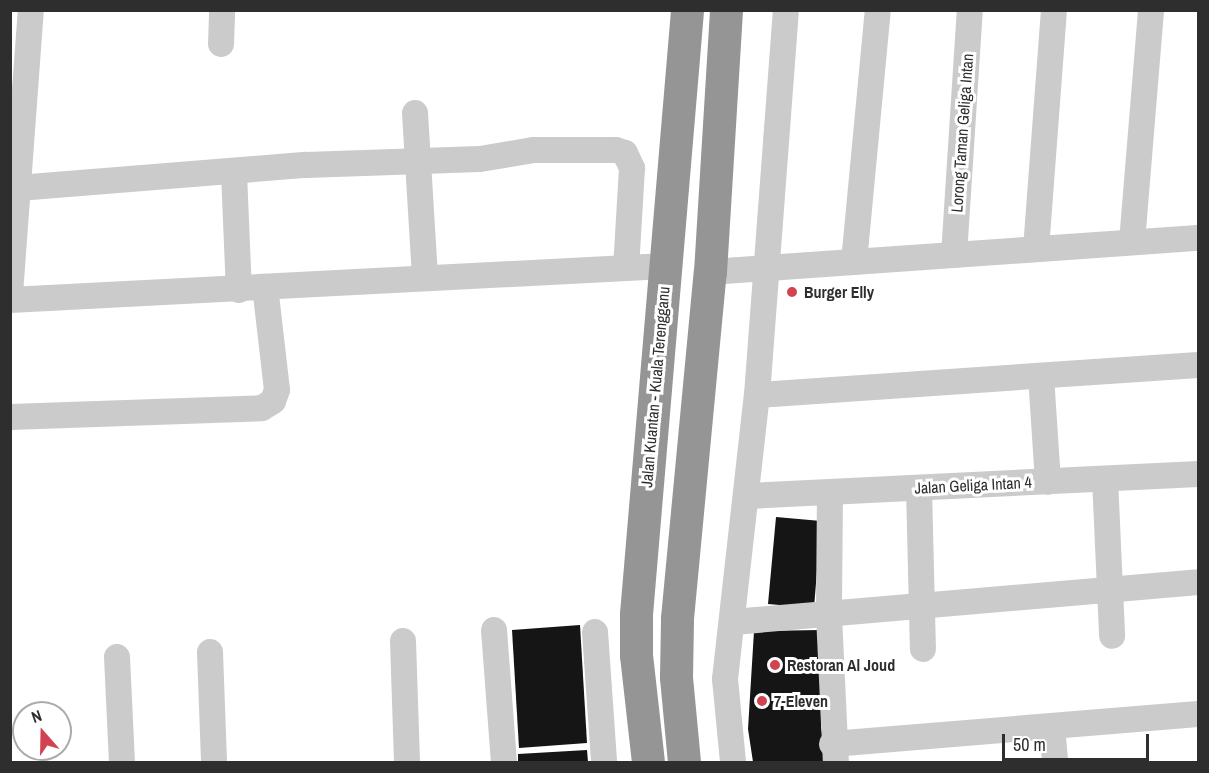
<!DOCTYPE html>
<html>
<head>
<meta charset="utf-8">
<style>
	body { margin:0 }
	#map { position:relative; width:1209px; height:773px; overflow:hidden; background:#fff; font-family:"Archivo Narrow",sans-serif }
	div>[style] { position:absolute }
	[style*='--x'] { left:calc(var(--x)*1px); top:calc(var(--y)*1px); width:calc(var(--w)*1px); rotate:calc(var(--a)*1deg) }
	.building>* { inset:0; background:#151515 }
	.minor>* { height:26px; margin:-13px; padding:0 13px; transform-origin:13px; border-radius:13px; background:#cbcbcb }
	.highway>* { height:33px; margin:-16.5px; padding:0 16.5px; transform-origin:16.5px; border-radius:16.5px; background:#959595 }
	.dots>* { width:16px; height:16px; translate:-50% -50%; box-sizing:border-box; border:3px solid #fff; border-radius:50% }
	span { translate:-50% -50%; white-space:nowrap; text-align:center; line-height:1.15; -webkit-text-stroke:6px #fff; paint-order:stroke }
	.street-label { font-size:16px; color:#2e2e2e }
	.poi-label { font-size:16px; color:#2e2e2e; font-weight:700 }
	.left { translate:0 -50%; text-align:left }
	.frame { position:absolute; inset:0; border:12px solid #2e2e2e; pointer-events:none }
	.north { position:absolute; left:12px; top:701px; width:60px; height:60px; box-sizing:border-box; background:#fff; border:2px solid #ababab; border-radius:50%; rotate:340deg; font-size:16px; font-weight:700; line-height:24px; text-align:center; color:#2e2e2e }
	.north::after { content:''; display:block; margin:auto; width:21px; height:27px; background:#d14351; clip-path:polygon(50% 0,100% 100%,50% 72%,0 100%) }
	.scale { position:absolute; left:1002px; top:734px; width:147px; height:27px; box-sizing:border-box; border:3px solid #2e2e2e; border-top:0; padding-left:8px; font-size:18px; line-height:21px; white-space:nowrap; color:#2e2e2e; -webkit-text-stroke:4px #fff; paint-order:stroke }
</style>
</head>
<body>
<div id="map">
	<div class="building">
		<div style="clip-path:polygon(776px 517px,821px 521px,814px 608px,768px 604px)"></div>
		<div style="clip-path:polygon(580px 625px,587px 743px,519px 748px,512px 630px)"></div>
		<div style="clip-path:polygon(820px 630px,821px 727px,827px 762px,753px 762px,748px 729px,754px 631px)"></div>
		<div style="clip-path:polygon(587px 750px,588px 762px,518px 762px,518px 754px)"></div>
	</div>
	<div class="minor">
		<div style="--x:221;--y:44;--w:34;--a:-88"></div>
		<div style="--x:415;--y:113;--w:165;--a:86.5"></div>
		<div style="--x:234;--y:173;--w:117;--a:87.6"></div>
		<div style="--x:18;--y:188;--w:289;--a:-4.6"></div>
		<div style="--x:306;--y:165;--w:174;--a:-2"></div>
		<div style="--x:480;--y:159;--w:55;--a:-9.5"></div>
		<div style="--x:534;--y:150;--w:82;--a:0"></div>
		<div style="--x:616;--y:150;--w:9;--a:18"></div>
		<div style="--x:625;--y:153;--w:17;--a:65"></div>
		<div style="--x:632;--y:168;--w:100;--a:93.4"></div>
		<div style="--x:1132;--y:242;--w:233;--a:-85.3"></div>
		<div style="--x:1036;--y:249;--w:240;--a:-85.7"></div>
		<div style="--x:954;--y:255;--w:246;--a:-86.3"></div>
		<div style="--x:854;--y:262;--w:253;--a:-84.6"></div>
		<div style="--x:710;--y:272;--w:489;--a:-4"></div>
		<div style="--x:10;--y:294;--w:285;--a:-85.8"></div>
		<div style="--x:10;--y:300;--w:656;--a:-2.97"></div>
		<div style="--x:1041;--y:376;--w:106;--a:86.2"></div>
		<div style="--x:757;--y:395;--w:442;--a:-3.9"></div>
		<div style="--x:10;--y:417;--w:252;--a:-2"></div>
		<div style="--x:262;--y:408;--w:13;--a:-32"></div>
		<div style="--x:273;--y:401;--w:12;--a:-70"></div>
		<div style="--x:277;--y:390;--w:104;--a:-96.6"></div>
		<div style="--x:1105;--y:479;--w:157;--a:87.4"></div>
		<div style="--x:919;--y:488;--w:161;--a:88.6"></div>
		<div style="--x:830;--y:492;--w:124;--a:90.5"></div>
		<div style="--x:829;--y:616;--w:146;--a:87.3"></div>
		<div style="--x:747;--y:496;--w:452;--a:-2.8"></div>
		<div style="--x:733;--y:622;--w:467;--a:-4.9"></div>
		<div style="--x:494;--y:630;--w:132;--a:85.7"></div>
		<div style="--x:595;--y:632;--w:130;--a:86"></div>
		<div style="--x:403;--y:641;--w:121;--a:88.1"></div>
		<div style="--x:210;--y:652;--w:110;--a:87.9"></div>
		<div style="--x:117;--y:657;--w:105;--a:87.3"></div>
		<div style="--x:1052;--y:726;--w:36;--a:85"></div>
		<div style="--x:832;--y:744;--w:367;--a:-4.7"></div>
		<div style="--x:733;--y:762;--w:83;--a:-95.5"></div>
		<div style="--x:725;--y:679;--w:286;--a:-83.6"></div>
		<div style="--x:757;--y:395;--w:386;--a:-85.7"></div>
	</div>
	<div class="highway">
		<div style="--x:648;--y:762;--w:108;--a:-96.4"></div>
		<div style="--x:636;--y:655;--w:41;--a:-90"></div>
		<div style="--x:636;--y:614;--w:606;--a:-85.17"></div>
		<div style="--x:684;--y:762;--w:85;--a:-95.4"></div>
		<div style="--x:676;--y:677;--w:59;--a:-89"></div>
		<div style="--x:677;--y:618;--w:348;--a:-84.6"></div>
		<div style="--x:710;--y:272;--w:262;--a:-86.5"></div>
	</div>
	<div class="dots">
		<div style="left:792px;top:292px;background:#d14351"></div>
		<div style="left:775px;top:665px;background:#d14351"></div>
		<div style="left:762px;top:701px;background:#d14351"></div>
	</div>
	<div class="street-label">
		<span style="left:962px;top:133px;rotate:-86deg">Lorong Taman Geliga Intan</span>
		<span style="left:655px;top:387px;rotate:-85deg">Jalan Kuantan - Kuala Terengganu</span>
		<span style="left:973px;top:485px;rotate:-3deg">Jalan Geliga Intan 4</span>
	</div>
	<div class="poi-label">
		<span class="left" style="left:804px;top:292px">Burger Elly</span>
		<span class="left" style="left:787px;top:665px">Restoran Al Joud</span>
		<span class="left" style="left:774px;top:701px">7-Eleven</span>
	</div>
	<div class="frame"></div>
	<div class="north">N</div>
	<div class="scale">50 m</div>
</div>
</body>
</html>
